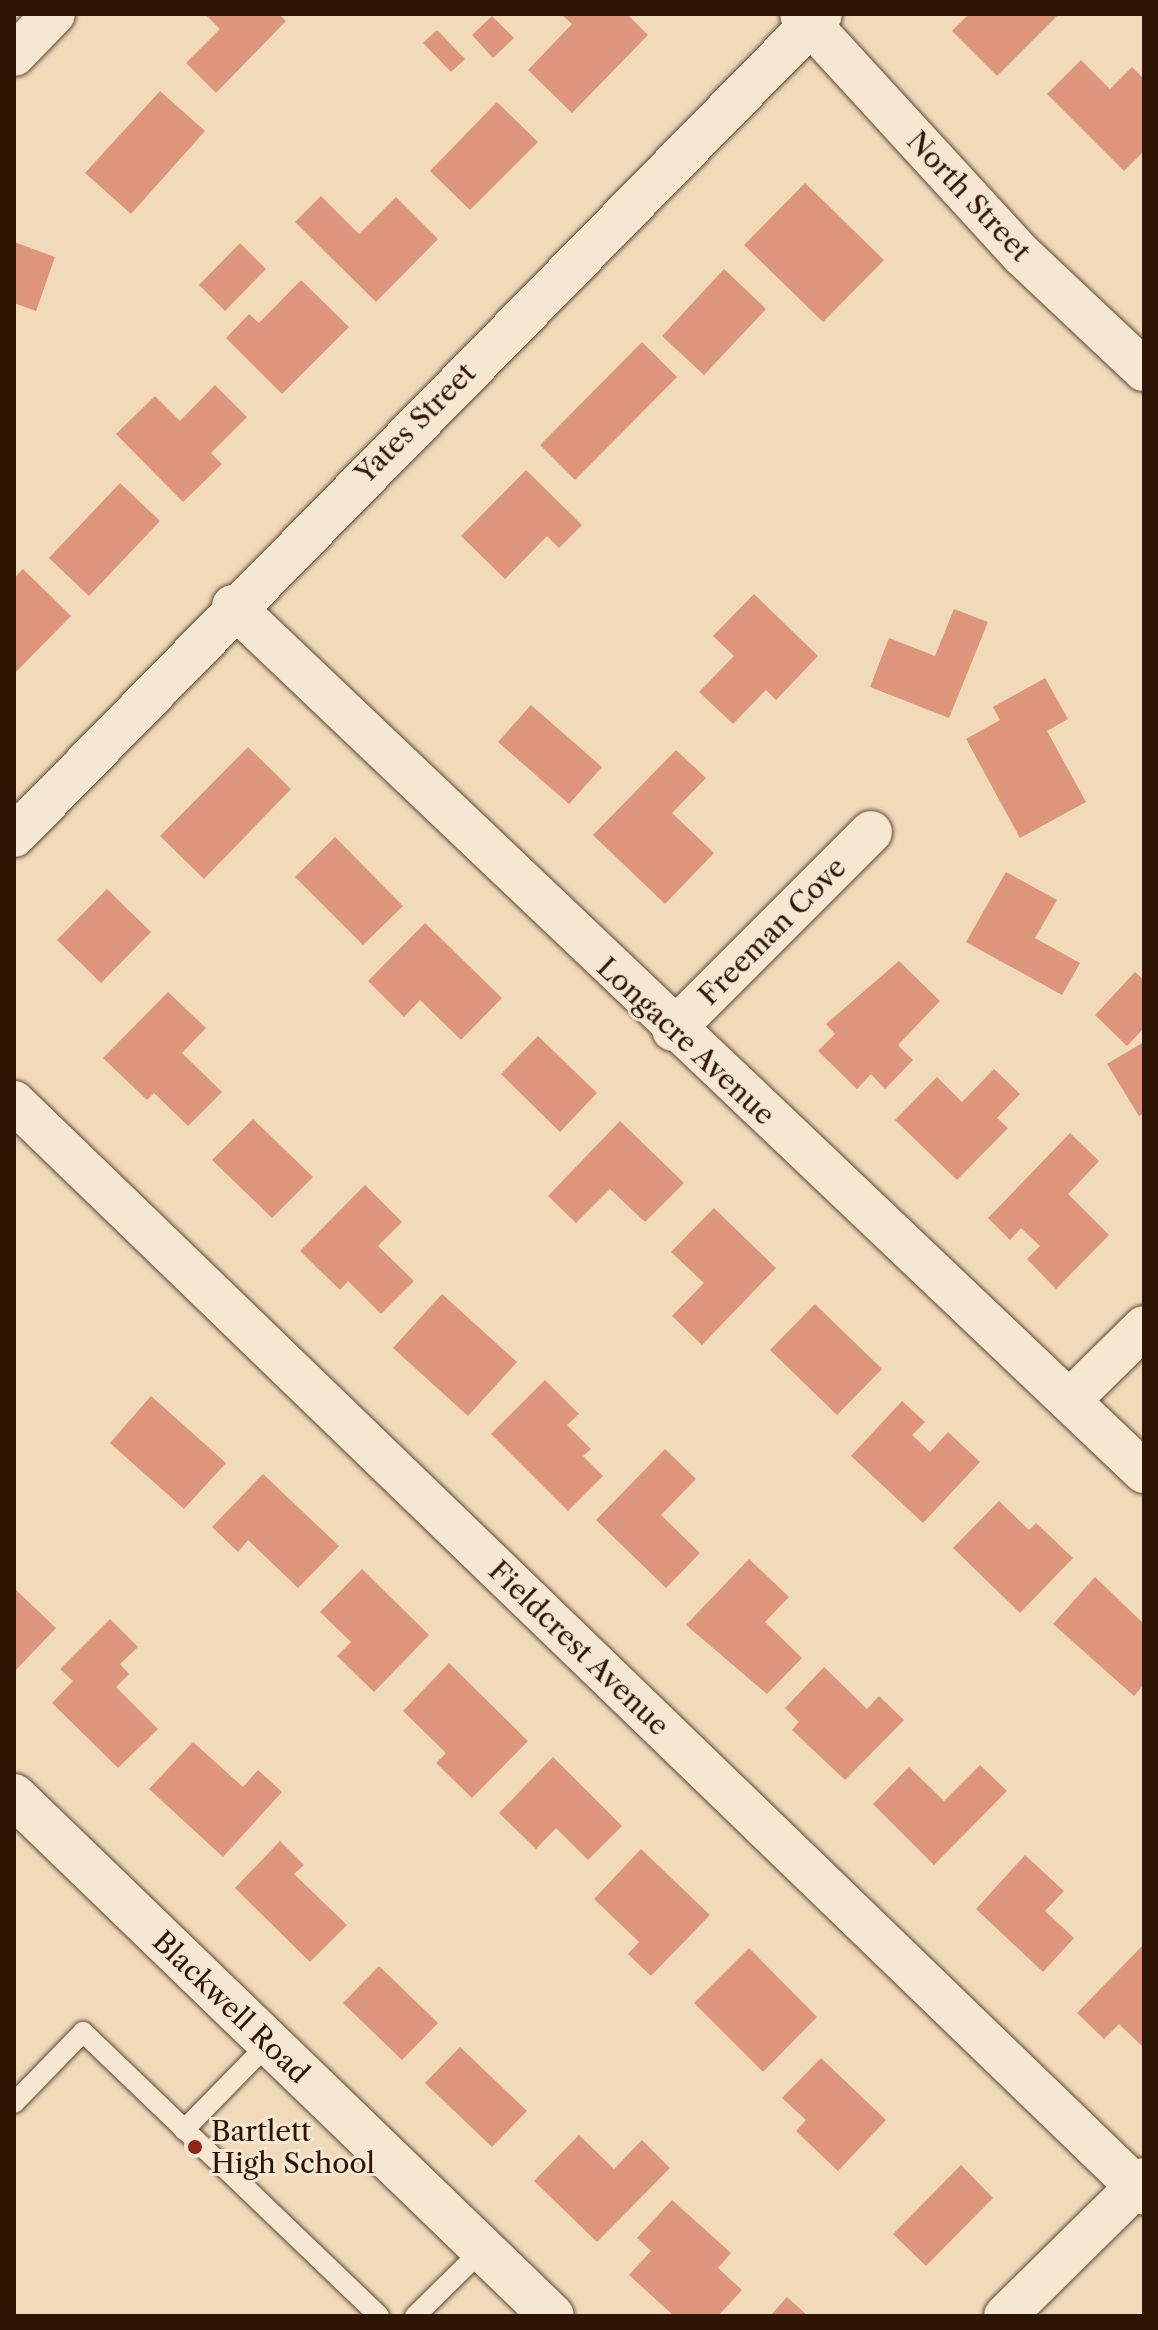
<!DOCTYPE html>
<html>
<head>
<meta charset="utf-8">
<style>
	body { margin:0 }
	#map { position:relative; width:1158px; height:2330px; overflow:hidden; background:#f0daba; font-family:"Libre Caslon Text",serif }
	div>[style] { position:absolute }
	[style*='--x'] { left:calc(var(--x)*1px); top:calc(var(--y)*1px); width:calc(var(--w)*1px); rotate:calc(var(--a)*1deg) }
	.building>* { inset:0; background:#dd957b }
	.roads { filter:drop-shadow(0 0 2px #5e4631) drop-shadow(0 0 2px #5e4631) }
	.lane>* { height:20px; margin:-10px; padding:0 10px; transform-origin:10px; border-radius:10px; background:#f5e7d2 }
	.street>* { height:42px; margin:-21px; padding:0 21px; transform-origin:21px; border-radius:21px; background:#f5e7d2 }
	.secondary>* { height:44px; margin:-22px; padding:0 22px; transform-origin:22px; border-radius:22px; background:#f5e7d2 }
	.dots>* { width:22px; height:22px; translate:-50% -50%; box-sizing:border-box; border:4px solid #f5e7d2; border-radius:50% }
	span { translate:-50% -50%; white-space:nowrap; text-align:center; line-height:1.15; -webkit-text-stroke:6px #f5e7d2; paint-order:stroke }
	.street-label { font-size:28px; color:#2d1403 }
	.poi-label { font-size:28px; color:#2d1403 }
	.left { translate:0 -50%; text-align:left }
	.frame { position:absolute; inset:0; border:16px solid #2d1403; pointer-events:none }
</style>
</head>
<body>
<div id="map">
	<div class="building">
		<div style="clip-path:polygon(205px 14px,279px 14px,286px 21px,216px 93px,186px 63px,220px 29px)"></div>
		<div style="clip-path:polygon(561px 14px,627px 14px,648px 35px,572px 113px,528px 70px,572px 24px)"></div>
		<div style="clip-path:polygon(969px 14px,1059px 14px,997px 76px,952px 31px)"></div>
		<div style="clip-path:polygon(492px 16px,514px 38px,493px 58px,472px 35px)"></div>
		<div style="clip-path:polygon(437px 30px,465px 59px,451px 72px,423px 43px)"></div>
		<div style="clip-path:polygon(1081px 60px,1110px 89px,1132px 67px,1144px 79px,1144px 151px,1124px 171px,1047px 94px)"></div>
		<div style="clip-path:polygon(160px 91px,205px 131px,131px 214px,85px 173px)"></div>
		<div style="clip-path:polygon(497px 102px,538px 142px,470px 210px,430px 171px)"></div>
		<div style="clip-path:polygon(805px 183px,884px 260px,823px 322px,744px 245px)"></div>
		<div style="clip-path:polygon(321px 196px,359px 234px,396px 197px,438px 239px,376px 302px,295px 222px)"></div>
		<div style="clip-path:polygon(14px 242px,55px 257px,36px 311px,14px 303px)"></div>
		<div style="clip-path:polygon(240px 243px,266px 269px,225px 311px,199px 285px)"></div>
		<div style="clip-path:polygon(724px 269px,766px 309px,704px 375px,662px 336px)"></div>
		<div style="clip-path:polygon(301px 280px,349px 327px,282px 394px,226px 338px,249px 314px,259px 323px)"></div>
		<div style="clip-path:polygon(642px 342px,677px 377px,575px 480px,540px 445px)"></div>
		<div style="clip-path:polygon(215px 385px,247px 417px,211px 453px,222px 464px,183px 502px,116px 434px,155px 396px,180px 421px)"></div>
		<div style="clip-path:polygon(526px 470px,582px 525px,559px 548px,547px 536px,505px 579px,461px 536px)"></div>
		<div style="clip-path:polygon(120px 483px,160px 521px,89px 596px,49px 558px)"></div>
		<div style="clip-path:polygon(23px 569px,71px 616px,14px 674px,14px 578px)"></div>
		<div style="clip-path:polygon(754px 594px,818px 656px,776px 700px,766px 690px,733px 724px,699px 692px,734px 656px,713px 636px)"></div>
		<div style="clip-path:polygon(954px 609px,988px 622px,949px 718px,870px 687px,889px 638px,935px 656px)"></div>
		<div style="clip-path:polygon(1045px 678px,1068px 719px,1047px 731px,1086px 802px,1020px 838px,966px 739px,1000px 720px,993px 707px)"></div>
		<div style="clip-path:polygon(531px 705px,602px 767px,569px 804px,498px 742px)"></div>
		<div style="clip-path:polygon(248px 747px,291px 789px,204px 879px,160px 836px)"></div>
		<div style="clip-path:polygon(676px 750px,706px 778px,672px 813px,714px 853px,665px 904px,593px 835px)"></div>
		<div style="clip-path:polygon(335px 837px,403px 906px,363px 945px,295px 877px)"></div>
		<div style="clip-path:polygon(1006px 872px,1057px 900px,1035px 938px,1080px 963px,1062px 995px,966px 942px)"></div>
		<div style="clip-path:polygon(107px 889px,151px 932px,101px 983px,57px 940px)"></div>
		<div style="clip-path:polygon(425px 923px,502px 998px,461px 1040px,420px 1000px,404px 1017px,368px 981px)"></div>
		<div style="clip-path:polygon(899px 961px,940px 1001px,898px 1045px,913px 1060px,885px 1089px,871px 1074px,857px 1089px,818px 1051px,835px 1034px,826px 1024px)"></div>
		<div style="clip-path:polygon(1135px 972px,1144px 980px,1144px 1028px,1127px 1046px,1095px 1015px)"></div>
		<div style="clip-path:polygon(168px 992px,206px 1028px,182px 1053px,222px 1092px,188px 1126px,154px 1093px,147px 1100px,103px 1058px)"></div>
		<div style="clip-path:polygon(538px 1036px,597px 1093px,560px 1132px,501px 1074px)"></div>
		<div style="clip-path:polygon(1144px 1042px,1144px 1113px,1139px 1116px,1107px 1064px)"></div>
		<div style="clip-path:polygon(994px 1069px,1020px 1094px,997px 1118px,1008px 1128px,957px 1180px,895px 1120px,937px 1077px,962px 1102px)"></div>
		<div style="clip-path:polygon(253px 1119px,313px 1177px,272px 1218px,212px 1160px)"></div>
		<div style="clip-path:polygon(620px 1121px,684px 1183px,645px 1222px,610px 1189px,576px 1223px,548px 1196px)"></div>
		<div style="clip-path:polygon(1070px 1133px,1099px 1161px,1068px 1194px,1109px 1235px,1056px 1289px,1027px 1259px,1040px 1246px,1021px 1228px,1010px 1240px,988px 1218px)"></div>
		<div style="clip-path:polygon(365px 1185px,402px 1222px,378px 1246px,414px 1281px,381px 1314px,348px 1281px,340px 1290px,300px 1251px)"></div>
		<div style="clip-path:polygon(714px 1208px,776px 1268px,702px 1345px,672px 1316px,704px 1283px,671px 1252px)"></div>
		<div style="clip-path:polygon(442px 1294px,517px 1362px,468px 1416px,393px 1348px)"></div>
		<div style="clip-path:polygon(815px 1304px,882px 1369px,837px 1415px,770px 1350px)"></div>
		<div style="clip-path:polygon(545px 1380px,579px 1414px,567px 1425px,591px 1449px,583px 1456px,603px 1476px,568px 1511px,491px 1434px)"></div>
		<div style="clip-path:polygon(151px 1396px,226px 1463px,184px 1509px,110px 1443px)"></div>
		<div style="clip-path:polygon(902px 1401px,925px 1422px,912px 1435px,930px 1452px,948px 1432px,980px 1462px,923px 1523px,851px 1456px)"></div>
		<div style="clip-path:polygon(665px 1449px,696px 1479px,661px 1515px,700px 1553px,666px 1588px,596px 1520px)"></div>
		<div style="clip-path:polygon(263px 1474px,339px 1546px,298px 1588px,248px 1540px,238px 1552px,212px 1527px)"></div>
		<div style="clip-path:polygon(999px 1501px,1029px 1530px,1036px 1523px,1073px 1558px,1020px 1613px,953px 1548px)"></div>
		<div style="clip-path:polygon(749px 1559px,789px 1597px,765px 1622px,802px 1658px,767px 1694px,686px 1625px)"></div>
		<div style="clip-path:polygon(362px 1569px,429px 1635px,374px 1692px,337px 1656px,351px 1642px,320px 1612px)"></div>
		<div style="clip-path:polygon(1095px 1577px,1144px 1624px,1144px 1684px,1134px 1696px,1053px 1624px)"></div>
		<div style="clip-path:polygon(14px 1588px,56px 1628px,14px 1672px)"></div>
		<div style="clip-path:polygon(110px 1619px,138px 1647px,120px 1664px,129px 1674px,116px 1687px,158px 1729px,118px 1768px,52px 1703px,73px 1681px,60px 1669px)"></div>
		<div style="clip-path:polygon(449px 1663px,528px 1741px,472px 1798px,436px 1763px,446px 1753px,403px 1711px)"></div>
		<div style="clip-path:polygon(824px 1667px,867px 1709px,879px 1696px,904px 1720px,845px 1780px,792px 1730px,799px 1722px,785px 1708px)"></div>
		<div style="clip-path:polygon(193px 1742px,243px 1787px,258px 1770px,282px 1792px,223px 1857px,149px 1789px)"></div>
		<div style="clip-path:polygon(553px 1757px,622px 1826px,588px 1860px,556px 1828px,536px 1849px,499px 1813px)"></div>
		<div style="clip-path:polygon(980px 1765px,1007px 1791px,934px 1865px,873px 1804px,909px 1767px,944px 1801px)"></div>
		<div style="clip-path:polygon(280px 1841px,304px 1865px,294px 1874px,347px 1925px,310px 1962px,235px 1888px)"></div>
		<div style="clip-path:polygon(641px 1849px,710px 1915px,651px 1976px,628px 1954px,639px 1942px,594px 1899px)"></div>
		<div style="clip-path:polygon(1025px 1855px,1064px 1891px,1045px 1911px,1074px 1938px,1043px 1972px,976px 1909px)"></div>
		<div style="clip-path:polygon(1144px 1944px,1144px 2048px,1119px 2024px,1104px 2039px,1077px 2013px)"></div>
		<div style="clip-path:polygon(749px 1948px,817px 2017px,763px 2072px,694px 2003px)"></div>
		<div style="clip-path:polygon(379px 1966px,438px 2023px,402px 2060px,343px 2003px)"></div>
		<div style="clip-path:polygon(460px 2047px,527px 2111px,492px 2147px,425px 2083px)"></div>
		<div style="clip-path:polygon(821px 2058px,886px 2120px,838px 2171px,796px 2131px,806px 2120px,782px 2098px)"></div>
		<div style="clip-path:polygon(579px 2135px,614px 2169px,642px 2140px,670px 2168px,597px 2242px,534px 2181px)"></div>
		<div style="clip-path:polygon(961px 2165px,993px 2198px,926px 2266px,893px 2234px)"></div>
		<div style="clip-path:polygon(672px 2200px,731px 2253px,718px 2268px,742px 2290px,718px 2316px,674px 2316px,629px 2275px,651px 2251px,637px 2238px)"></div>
		<div style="clip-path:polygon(787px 2297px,808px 2316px,770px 2316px)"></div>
	</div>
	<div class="roads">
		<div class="lane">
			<div style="--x:14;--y:2103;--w:99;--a:-45.8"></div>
			<div style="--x:83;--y:2032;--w:410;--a:43.8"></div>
			<div style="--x:184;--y:2130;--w:120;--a:-45.7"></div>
			<div style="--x:415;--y:2316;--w:95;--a:-44.6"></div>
		</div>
		<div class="street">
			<div style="--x:801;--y:14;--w:327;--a:47.5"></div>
			<div style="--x:1022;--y:255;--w:168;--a:43.3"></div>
			<div style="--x:14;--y:55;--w:57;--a:-45.7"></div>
			<div style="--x:233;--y:606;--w:1257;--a:43.55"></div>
			<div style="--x:14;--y:836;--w:1152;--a:-45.53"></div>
			<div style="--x:673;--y:1030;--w:280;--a:-45"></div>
			<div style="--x:14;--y:1102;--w:1571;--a:44.02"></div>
			<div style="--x:1070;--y:1400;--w:104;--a:-44.6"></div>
			<div style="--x:1005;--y:2316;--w:195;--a:-44.6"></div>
		</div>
		<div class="secondary">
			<div style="--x:14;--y:1796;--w:748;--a:44.03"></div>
		</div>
	</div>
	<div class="dots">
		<div style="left:195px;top:2147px;background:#8f2418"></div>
	</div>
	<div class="street-label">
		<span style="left:969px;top:196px;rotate:47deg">North Street</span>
		<span style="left:415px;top:423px;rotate:-45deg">Yates Street</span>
		<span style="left:772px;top:931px;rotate:-45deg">Freeman Cove</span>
		<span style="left:686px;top:1041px;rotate:43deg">Longacre Avenue</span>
		<span style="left:579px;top:1648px;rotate:44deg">Fieldcrest Avenue</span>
		<span style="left:231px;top:2007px;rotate:44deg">Blackwell Road</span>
	</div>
	<div class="poi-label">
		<span class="left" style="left:211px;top:2147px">Bartlett<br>High School</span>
	</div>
	<div class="frame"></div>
</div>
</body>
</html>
